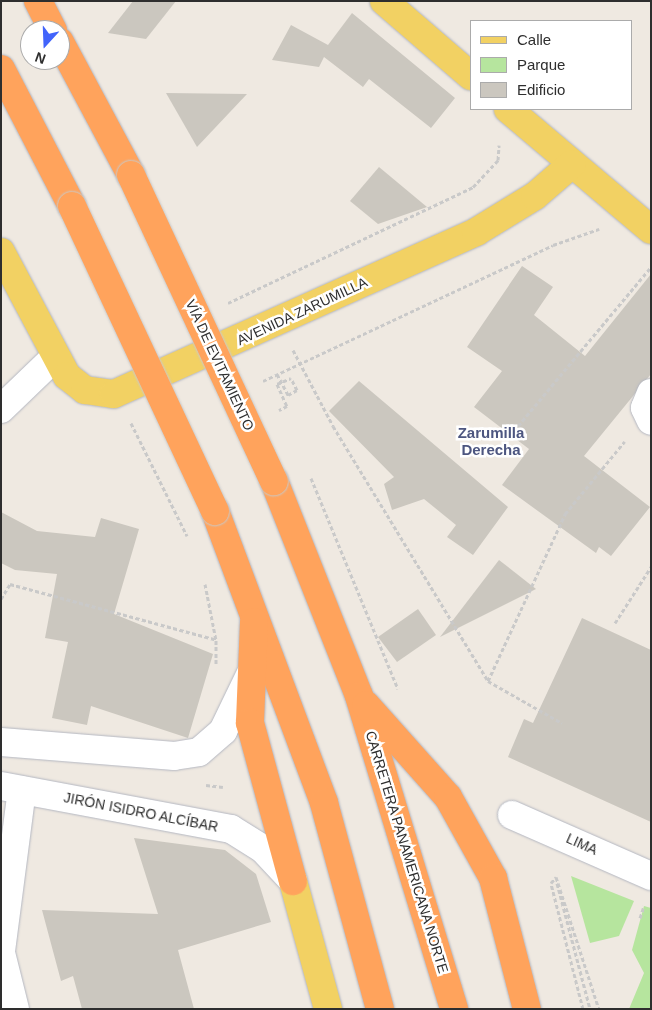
<!DOCTYPE html>
<html>
<head>
<meta charset="utf-8">
<style>
	body { margin:0 }
	#map { position:relative; width:652px; height:1010px; overflow:hidden; background:#efe9e1; font-family:Helvetica,sans-serif }
	div>[style] { position:absolute }
	[style*='--x'] { left:calc(var(--x)*1px); top:calc(var(--y)*1px); width:calc(var(--w)*1px); rotate:calc(var(--a)*1deg) }
	.green>* { inset:0; background:#b6e59e }
	.building>* { inset:0; background:#cbc7bf }
	.path>* { height:3px; margin-top:-1.5px; transform-origin:0; background:repeating-linear-gradient(90deg,#c9c9c9 0 4px,transparent 0 6.5px) }
	.roads { filter:drop-shadow(0 0 1px #b4b7c1) drop-shadow(0 0 1px #b4b7c1) }
	.minor>* { height:28px; margin:-14px; padding:0 14px; transform-origin:14px; border-radius:14px; background:#fff }
	.major>* { height:28px; margin:-14px; padding:0 14px; transform-origin:14px; border-radius:14px; background:#f2d163 }
	.highway>* { height:28px; margin:-14px; padding:0 14px; transform-origin:14px; border-radius:14px; background:#ffa35c }
	.path-bridge>* { height:3px; margin-top:-1.5px; transform-origin:0; background:repeating-linear-gradient(90deg,#c9c9c9 0 4px,transparent 0 6.5px) }
	.bridges { filter:drop-shadow(0 0 1px #c9c9c9) drop-shadow(0 0 1px #c9c9c9) }
	.highway-bridge>* { height:28px; margin:-14px; padding:0 14px; transform-origin:14px; border-radius:14px; background:#ffa35c }
	span { translate:-50% -50%; white-space:nowrap; text-align:center; line-height:1.15; -webkit-text-stroke:5px #fff; paint-order:stroke }
	.street-label { font-size:14px; color:#2e2e2e }
	.neighbourhood-label { font-size:15px; color:#4d5680; font-weight:700 }
	.frame { position:absolute; inset:0; border:2px solid #2e2e2e; pointer-events:none }
	.legend { position:absolute; left:470px; top:20px; width:162px; height:90px; box-sizing:border-box; background:#fff; border:1px solid #ababab; margin:0; padding:6px 9px; list-style:none; font-size:15px; color:#2e2e2e }
	.legend li { display:flex; align-items:center; gap:10px; height:25px }
	.legend b { width:25px; border:1px solid #ababab }
	.north { position:absolute; left:20px; top:20px; width:50px; height:50px; box-sizing:border-box; background:#fff; border:1px solid #ababab; border-radius:50%; rotate:200deg; font-size:14px; font-weight:700; line-height:20px; text-align:center; color:#2e2e2e }
	.north::after { content:''; display:block; margin:auto; width:18px; height:22px; background:#4264fb; clip-path:polygon(50% 0,100% 100%,50% 72%,0 100%) }
</style>
</head>
<body>
<div id="map">
	<div class="green">
		<div style="clip-path:polygon(571px 876px,634px 901px,619px 936px,590px 943px)"></div>
		<div style="clip-path:polygon(644px 906px,651px 908px,651px 1009px,629px 1009px,644px 973px,632px 950px)"></div>
	</div>
	<div class="building">
		<div style="clip-path:polygon(133px 1px,176px 1px,146px 39px,108px 33px)"></div>
		<div style="clip-path:polygon(352px 13px,455px 98px,431px 128px,369px 79px,363px 87px,324px 57px,319px 67px,272px 60px,291px 25px,328px 45px)"></div>
		<div style="clip-path:polygon(166px 93px,247px 94px,197px 147px)"></div>
		<div style="clip-path:polygon(379px 167px,427px 207px,378px 224px,350px 201px)"></div>
		<div style="clip-path:polygon(522px 266px,553px 287px,534px 315px,585px 356px,651px 274px,651px 374px,584px 456px,650px 507px,611px 556px,599px 547px,596px 553px,502px 485px,529px 449px,474px 407px,502px 371px,467px 347px)"></div>
		<div style="clip-path:polygon(359px 381px,508px 507px,473px 555px,447px 537px,456px 525px,424px 499px,392px 510px,384px 484px,394px 477px,329px 411px)"></div>
		<div style="clip-path:polygon(1px 512px,37px 531px,95px 537px,101px 518px,139px 529px,114px 614px,213px 654px,188px 738px,91px 706px,87px 725px,52px 718px,68px 642px,45px 638px,57px 574px,15px 570px,1px 563px)"></div>
		<div style="clip-path:polygon(499px 560px,536px 589px,440px 637px)"></div>
		<div style="clip-path:polygon(418px 609px,436px 635px,397px 662px,378px 637px)"></div>
		<div style="clip-path:polygon(582px 618px,651px 650px,651px 822px,508px 757px,524px 719px,533px 723px)"></div>
		<div style="clip-path:polygon(134px 838px,225px 850px,256px 874px,271px 922px,178px 950px,194px 1009px,82px 1009px,73px 976px,61px 981px,42px 910px,158px 914px)"></div>
	</div>
	<div class="path">
		<div style="--x:228;--y:303;--w:271;--a:-25.3"></div>
		<div style="--x:473;--y:187;--w:37;--a:-47"></div>
		<div style="--x:498;--y:160;--w:15;--a:-86"></div>
		<div style="--x:293;--y:350;--w:86;--a:62.2"></div>
		<div style="--x:333;--y:426;--w:298;--a:58.7"></div>
		<div style="--x:488;--y:681;--w:85;--a:29.6"></div>
		<div style="--x:277;--y:374;--w:24;--a:62"></div>
		<div style="--x:288;--y:395;--w:10;--a:-29"></div>
		<div style="--x:297;--y:390;--w:13;--a:-117"></div>
		<div style="--x:263;--y:381;--w:320;--a:-25.1"></div>
		<div style="--x:553;--y:245;--w:49;--a:-19.2"></div>
		<div style="--x:277;--y:384;--w:24;--a:66"></div>
		<div style="--x:287;--y:406;--w:9;--a:153"></div>
		<div style="--x:131;--y:423;--w:126;--a:63.6"></div>
		<div style="--x:518;--y:426;--w:207;--a:-50.1"></div>
		<div style="--x:311;--y:478;--w:228;--a:67.6"></div>
		<div style="--x:205;--y:584;--w:57;--a:78.9"></div>
		<div style="--x:216;--y:640;--w:26;--a:90"></div>
		<div style="--x:1;--y:599;--w:17;--a:-59"></div>
		<div style="--x:10;--y:584;--w:214;--a:15.1"></div>
		<div style="--x:615;--y:623;--w:67;--a:-57.3"></div>
		<div style="--x:488;--y:681;--w:184;--a:-65.2"></div>
		<div style="--x:565;--y:514;--w:94;--a:-50.6"></div>
		<div style="--x:206;--y:785;--w:17;--a:7"></div>
		<div style="--x:557;--y:883;--w:130;--a:75.3"></div>
		<div style="--x:640;--y:918;--w:13;--a:-72"></div>
		<div style="--x:583;--y:1009;--w:130;--a:-104.3"></div>
		<div style="--x:551;--y:883;--w:8;--a:-50"></div>
		<div style="--x:556;--y:877;--w:139;--a:72"></div>
	</div>
	<div class="roads">
		<div class="minor">
			<div style="--x:651;--y:393;--w:16;--a:112"></div>
			<div style="--x:645;--y:408;--w:14;--a:65"></div>
			<div style="--x:1;--y:409;--w:75;--a:-43.9"></div>
			<div style="--x:1;--y:742;--w:174;--a:4.6"></div>
			<div style="--x:174;--y:756;--w:25;--a:-9"></div>
			<div style="--x:199;--y:752;--w:32;--a:-41"></div>
			<div style="--x:223;--y:731;--w:64;--a:-64.2"></div>
			<div style="--x:1;--y:786;--w:234;--a:10.6"></div>
			<div style="--x:231;--y:829;--w:38;--a:32"></div>
			<div style="--x:263;--y:849;--w:44;--a:46.8"></div>
			<div style="--x:512;--y:815;--w:152;--a:23.7"></div>
			<div style="--x:1;--y:951;--w:162;--a:-82.6"></div>
			<div style="--x:1;--y:953;--w:58;--a:76"></div>
		</div>
		<div class="major">
			<div style="--x:384;--y:1;--w:115;--a:40.8"></div>
			<div style="--x:508;--y:109;--w:187;--a:40.2"></div>
			<div style="--x:1;--y:252;--w:140;--a:62"></div>
			<div style="--x:67;--y:376;--w:23;--a:38"></div>
			<div style="--x:85;--y:390;--w:29;--a:8"></div>
			<div style="--x:114;--y:394;--w:397;--a:-24.1"></div>
			<div style="--x:476;--y:232;--w:69;--a:-31.4"></div>
			<div style="--x:535;--y:196;--w:49;--a:-40.9"></div>
			<div style="--x:293;--y:881;--w:133;--a:74.7"></div>
		</div>
		<div class="highway">
			<div style="--x:38;--y:1;--w:33;--a:63"></div>
			<div style="--x:60;--y:42;--w:151;--a:61.9"></div>
			<div style="--x:1;--y:69;--w:154;--a:62.6"></div>
			<div style="--x:274;--y:481;--w:231;--a:68.4"></div>
			<div style="--x:359;--y:696;--w:327;--a:73.1"></div>
			<div style="--x:215;--y:511;--w:312;--a:69.5"></div>
			<div style="--x:324;--y:803;--w:213;--a:74.8"></div>
			<div style="--x:254;--y:622;--w:101;--a:92.3"></div>
			<div style="--x:250;--y:723;--w:164;--a:74.8"></div>
			<div style="--x:366;--y:705;--w:123;--a:48.3"></div>
			<div style="--x:448;--y:797;--w:93;--a:60.9"></div>
			<div style="--x:493;--y:878;--w:135;--a:75.5"></div>
		</div>
	</div>
	<div class="path-bridge">
		<div style="--x:277;--y:384;--w:15;--a:-23"></div>
	</div>
	<div class="bridges">
		<div class="highway-bridge">
			<div style="--x:131;--y:175;--w:338;--a:65"></div>
			<div style="--x:72;--y:206;--w:337;--a:64.9"></div>
		</div>
	</div>
	<div class="street-label">
		<span style="left:302px;top:311px;rotate:-25deg">AVENIDA ZARUMILLA</span>
		<span style="left:220px;top:365px;rotate:65deg">VÍA DE EVITAMIENTO</span>
		<span style="left:141px;top:812px;rotate:11deg">JIRÓN ISIDRO ALCÍBAR</span>
		<span style="left:582px;top:844px;rotate:24deg">LIMA</span>
		<span style="left:407px;top:852px;rotate:73deg">CARRETERA PANAMERICANA NORTE</span>
	</div>
	<div class="neighbourhood-label">
		<span style="left:491px;top:441px">Zarumilla<br>Derecha</span>
	</div>
	<div class="frame"></div>
	<ul class="legend">
	<li><b style="height:6px;background:#f2d163"></b>Calle</li>
	<li><b style="height:14px;background:#b6e59e"></b>Parque</li>
	<li><b style="height:14px;background:#cbc7bf"></b>Edificio</li>
	</ul>
	<div class="north">N</div>
</div>
</body>
</html>
